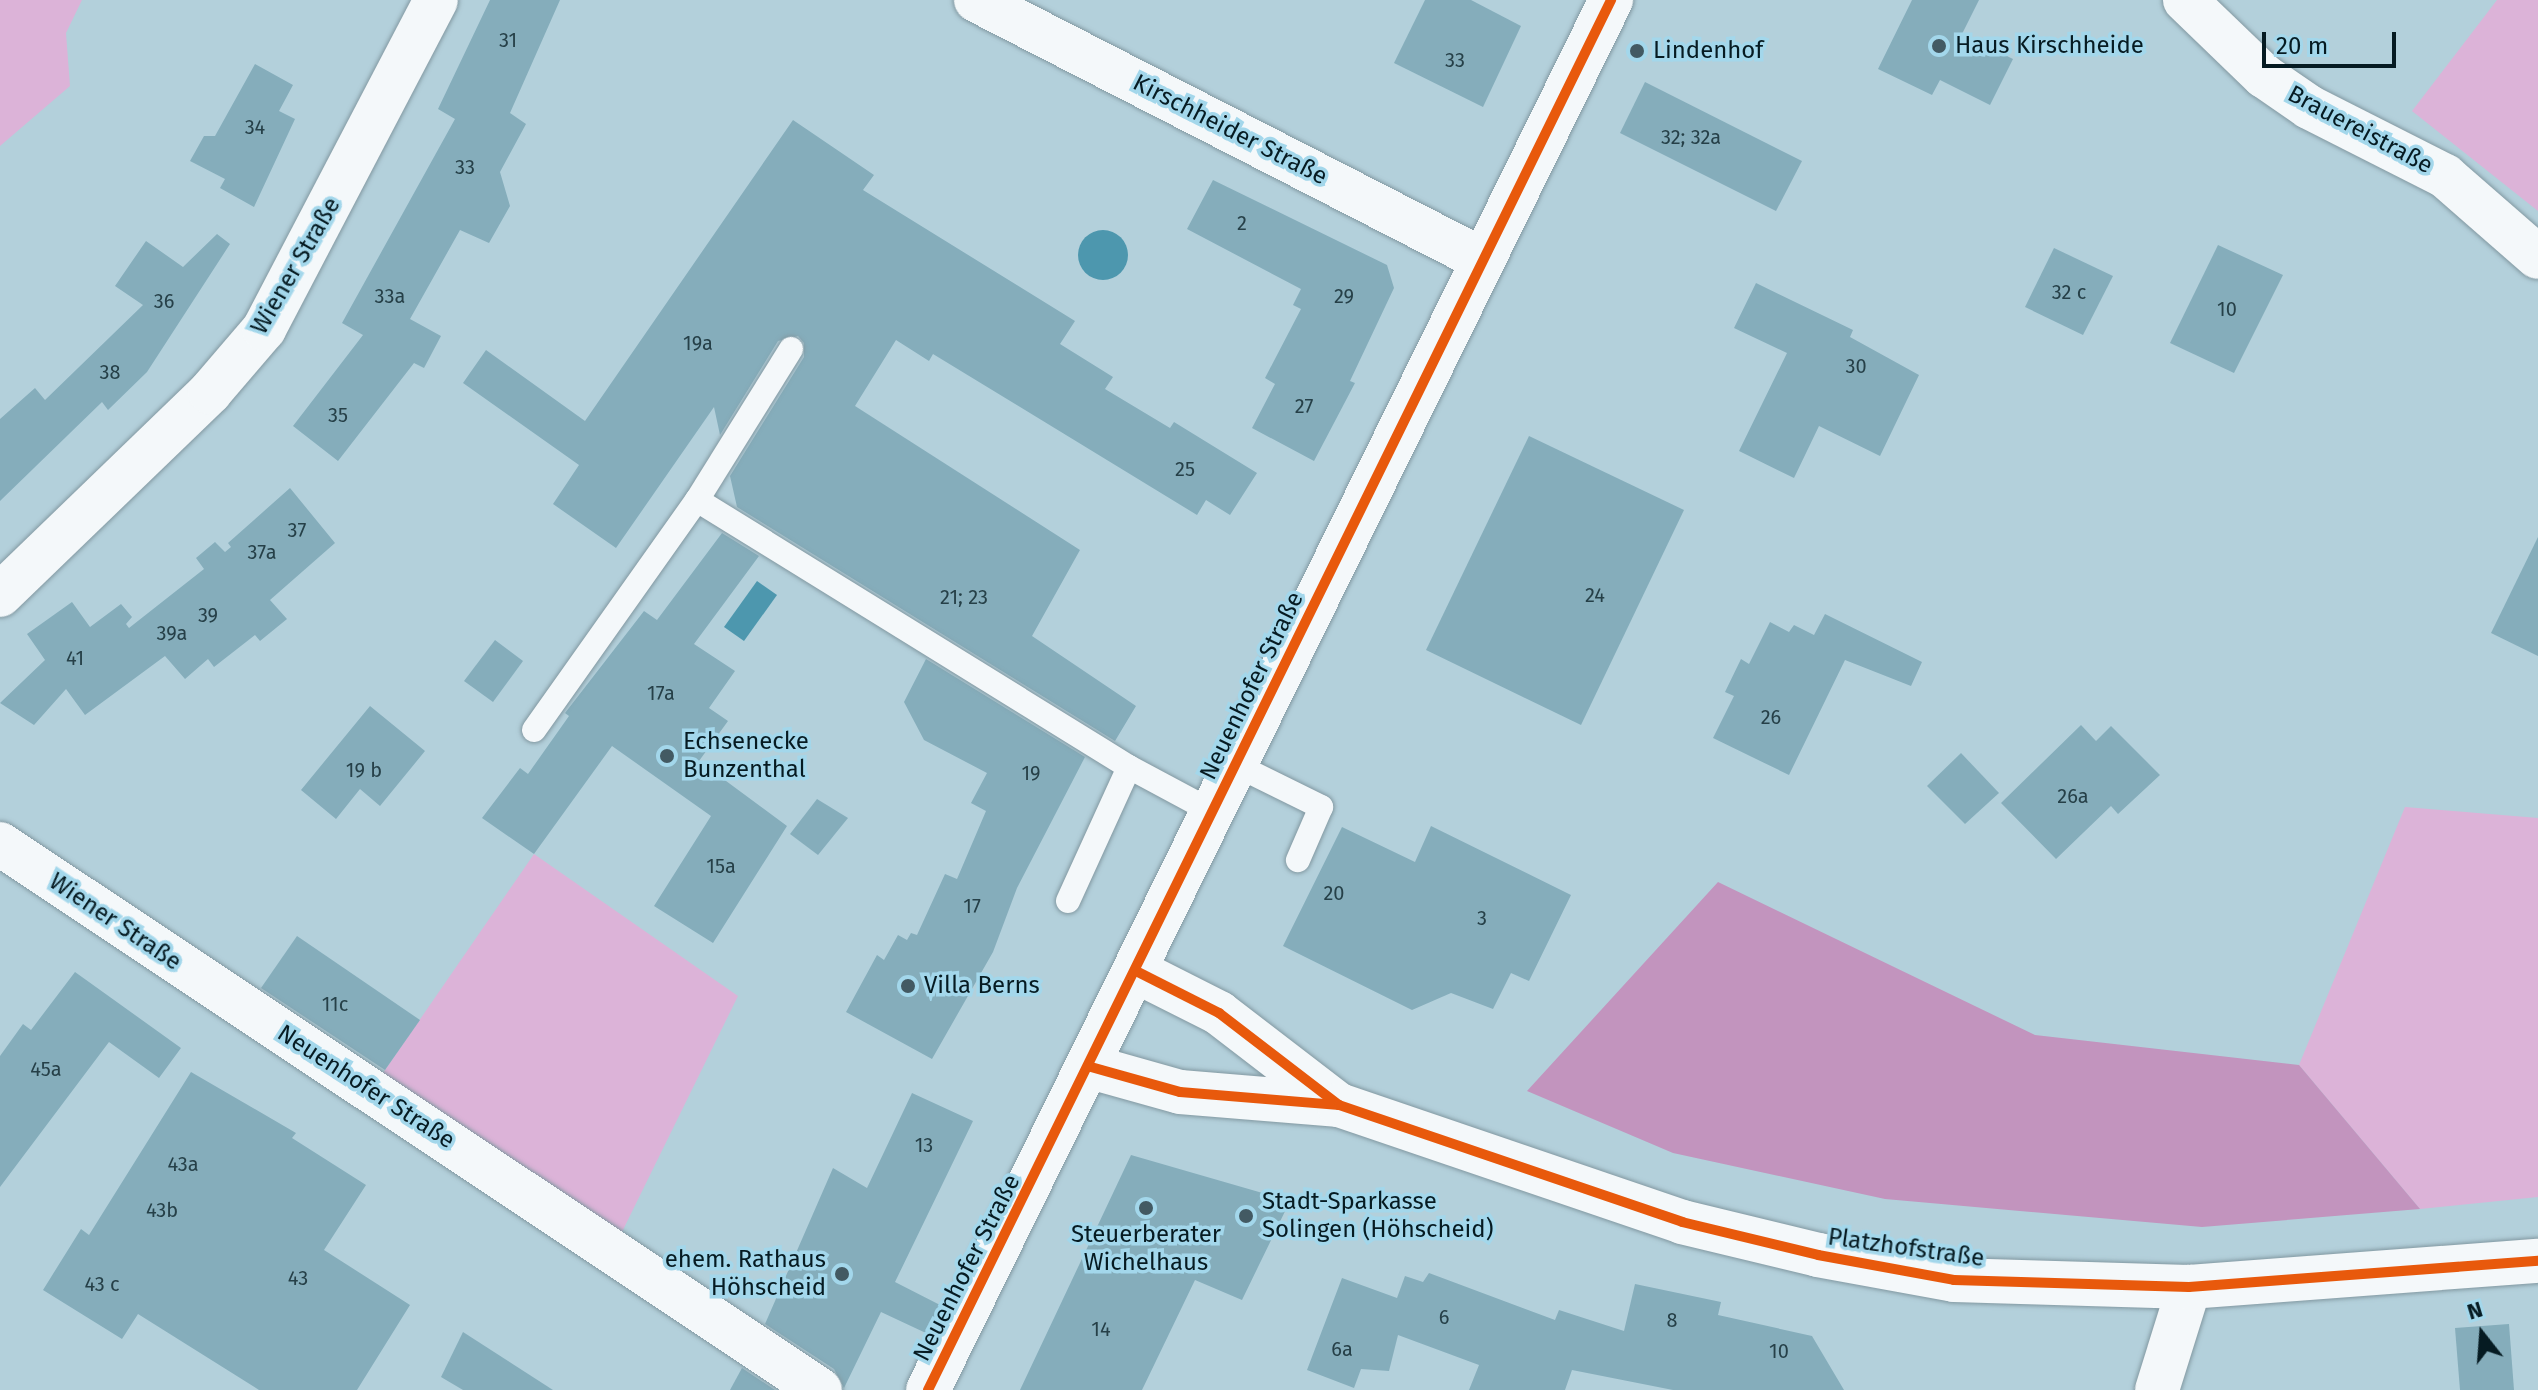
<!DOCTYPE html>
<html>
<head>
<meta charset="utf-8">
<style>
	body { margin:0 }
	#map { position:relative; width:2538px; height:1390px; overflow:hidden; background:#b3d0db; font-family:"Fira Sans",sans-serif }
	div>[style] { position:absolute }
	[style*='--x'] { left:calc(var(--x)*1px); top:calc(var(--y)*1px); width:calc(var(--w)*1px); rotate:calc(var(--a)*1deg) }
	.green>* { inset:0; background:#dcb3d8 }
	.forest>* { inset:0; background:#c294be }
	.water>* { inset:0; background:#4d97ae }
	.round { border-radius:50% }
	.building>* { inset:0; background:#85adbb }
	.roads { filter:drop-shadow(0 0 2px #8298a1) drop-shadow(0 0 2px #8298a1) }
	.lane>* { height:24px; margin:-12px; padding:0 12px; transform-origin:12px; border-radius:12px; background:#f4f8fa }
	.street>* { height:44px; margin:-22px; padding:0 22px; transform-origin:22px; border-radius:22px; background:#f4f8fa }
	.secondary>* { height:44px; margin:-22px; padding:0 22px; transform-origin:22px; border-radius:22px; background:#f4f8fa }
	.primary>* { height:44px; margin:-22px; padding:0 22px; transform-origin:22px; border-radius:22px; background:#f4f8fa }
	.cycleway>* { height:10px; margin:-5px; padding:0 5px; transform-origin:5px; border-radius:5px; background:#e8590c }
	.dots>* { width:22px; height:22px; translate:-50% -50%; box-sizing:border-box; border:4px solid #a3d7eb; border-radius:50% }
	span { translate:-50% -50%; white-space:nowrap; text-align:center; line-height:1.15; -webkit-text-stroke:7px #a3d7eb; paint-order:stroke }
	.number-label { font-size:20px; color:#264048 }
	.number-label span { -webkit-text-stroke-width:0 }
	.poi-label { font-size:24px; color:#061b22 }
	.left { translate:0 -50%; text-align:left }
	.right { translate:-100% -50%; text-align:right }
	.street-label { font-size:24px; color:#061b22 }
	.north { position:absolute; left:2442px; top:1294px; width:80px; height:80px; -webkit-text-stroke:6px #a3d7eb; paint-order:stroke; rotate:343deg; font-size:22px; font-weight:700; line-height:32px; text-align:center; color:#061b22 }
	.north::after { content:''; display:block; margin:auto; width:28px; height:36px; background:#061b22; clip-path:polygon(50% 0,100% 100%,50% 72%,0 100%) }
	.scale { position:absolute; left:2262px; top:32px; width:134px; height:36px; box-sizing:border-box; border:4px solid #061b22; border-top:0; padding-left:10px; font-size:24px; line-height:28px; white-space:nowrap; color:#061b22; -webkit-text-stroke:6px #a3d7eb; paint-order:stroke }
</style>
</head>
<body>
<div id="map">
	<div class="green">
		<div style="clip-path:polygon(0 0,82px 0,66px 33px,70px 86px,0 146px)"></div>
		<div style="clip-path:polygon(2497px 0,2538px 0,2538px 211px,2412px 111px)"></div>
		<div style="clip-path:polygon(2405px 807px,2538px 818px,2538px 1197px,2420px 1209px,2299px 1065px)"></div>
		<div style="clip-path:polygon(534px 854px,738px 996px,620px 1236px,383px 1073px)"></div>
	</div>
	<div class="forest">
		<div style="clip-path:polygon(1718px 882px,2035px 1035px,2299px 1065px,2420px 1209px,2202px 1227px,1885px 1199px,1673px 1153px,1527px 1091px)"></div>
	</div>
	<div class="water">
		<div class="round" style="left:1078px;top:230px;width:50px;height:50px"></div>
		<div style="clip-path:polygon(757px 581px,777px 595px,744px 641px,724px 627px)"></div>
	</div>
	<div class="building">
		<div style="clip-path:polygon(490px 0,560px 0,510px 113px,526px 124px,500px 172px,510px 206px,489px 243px,460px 230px,410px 319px,441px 336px,424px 368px,414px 363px,338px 461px,293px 426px,363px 335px,342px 323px,455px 119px,438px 109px)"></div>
		<div style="clip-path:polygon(1425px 0,1471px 0,1521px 26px,1483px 107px,1394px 63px)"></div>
		<div style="clip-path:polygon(1912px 0,1979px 0,1962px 34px,2013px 59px,1990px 105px,1940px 80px,1932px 95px,1878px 69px)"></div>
		<div style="clip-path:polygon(255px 64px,293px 85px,279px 111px,295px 119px,254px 207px,220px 188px,225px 179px,190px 161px,204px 136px,215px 136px)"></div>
		<div style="clip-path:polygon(1645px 82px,1802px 161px,1776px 211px,1620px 133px)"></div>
		<div style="clip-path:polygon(793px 120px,874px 175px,863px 190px,1075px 321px,1060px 344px,1113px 377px,1105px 389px,1170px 428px,1174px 422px,1257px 473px,1230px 515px,1206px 500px,1197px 515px,933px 354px,929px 361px,896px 340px,855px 406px,1080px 550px,1032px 636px,1136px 706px,1115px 741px,737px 507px,730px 476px,804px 357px,804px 343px,798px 336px,778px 341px,720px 435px,714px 407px,616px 548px,553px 504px,579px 465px,463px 383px,486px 350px,585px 421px)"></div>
		<div style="clip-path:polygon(1213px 180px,1387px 265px,1394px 288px,1350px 381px,1355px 383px,1314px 461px,1252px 428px,1275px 384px,1265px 378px,1301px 309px,1293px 305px,1301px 289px,1187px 229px)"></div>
		<div style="clip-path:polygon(217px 234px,230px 244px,147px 372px,108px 410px,102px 402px,0 501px,0 419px,35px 388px,45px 400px,143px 305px,115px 286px,146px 241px,183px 267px)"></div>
		<div style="clip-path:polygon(2218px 245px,2283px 275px,2234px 373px,2170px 343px)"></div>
		<div style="clip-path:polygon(2054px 248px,2113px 276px,2083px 335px,2025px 307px)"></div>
		<div style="clip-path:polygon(1756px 283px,1853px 330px,1850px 337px,1919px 375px,1880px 456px,1819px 426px,1794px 478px,1739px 451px,1787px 353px,1734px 328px)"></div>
		<div style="clip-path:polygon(1529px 436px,1684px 510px,1581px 725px,1426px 650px)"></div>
		<div style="clip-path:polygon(290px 488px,335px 543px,270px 600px,287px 619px,260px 641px,255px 635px,214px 667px,208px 659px,185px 679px,165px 656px,85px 715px,66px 689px,34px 725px,0 703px,45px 660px,27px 634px,72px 602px,90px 627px,121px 604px,132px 617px,126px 624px,129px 628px,204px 569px,196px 558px,215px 542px,225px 552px,231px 547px,228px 543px)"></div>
		<div style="clip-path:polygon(722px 533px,759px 556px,694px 644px,735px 671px,709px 708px,728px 721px,699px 761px,787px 826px,713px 943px,654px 906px,711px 816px,612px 746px,534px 854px,482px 818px,520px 768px,528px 774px,569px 716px,565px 713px,644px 611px,657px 620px)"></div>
		<div style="clip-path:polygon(2538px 537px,2538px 656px,2491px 633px)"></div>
		<div style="clip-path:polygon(1825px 614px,1922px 662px,1911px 686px,1845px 660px,1789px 775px,1713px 738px,1734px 696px,1725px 692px,1741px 659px,1749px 664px,1770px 622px,1789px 632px,1794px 625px,1814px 635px)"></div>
		<div style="clip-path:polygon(495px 640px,523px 661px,493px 702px,464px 681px)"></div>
		<div style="clip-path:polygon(926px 659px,1085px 757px,1017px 888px,993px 952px,932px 1059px,846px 1012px,877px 955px,884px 960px,898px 935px,907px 940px,911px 933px,917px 935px,945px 874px,957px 879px,986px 811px,971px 803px,987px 773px,924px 740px,904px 702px)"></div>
		<div style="clip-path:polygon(370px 706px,425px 751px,380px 806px,360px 789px,336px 819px,301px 790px)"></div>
		<div style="clip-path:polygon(2081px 725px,2096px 741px,2111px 726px,2160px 775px,2118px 814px,2111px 806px,2056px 859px,2001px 803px)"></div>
		<div style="clip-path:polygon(1961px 753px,1999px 793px,1965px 824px,1927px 786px)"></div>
		<div style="clip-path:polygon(817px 799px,848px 818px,818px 855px,790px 834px)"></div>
		<div style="clip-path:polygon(1431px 826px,1571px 895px,1529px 981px,1511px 973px,1493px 1009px,1451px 993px,1412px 1010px,1283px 946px,1342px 827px,1415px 862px)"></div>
		<div style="clip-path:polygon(297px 936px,420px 1020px,385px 1070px,261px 988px)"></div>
		<div style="clip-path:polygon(75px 972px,181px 1048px,159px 1078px,109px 1042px,0 1187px,0 1056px,23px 1024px,31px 1030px)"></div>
		<div style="clip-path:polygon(191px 1072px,296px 1133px,292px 1138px,366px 1185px,324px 1250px,410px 1305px,357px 1390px,259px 1390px,138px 1314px,122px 1339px,43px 1290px,81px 1229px,89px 1235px)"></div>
		<div style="clip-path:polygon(912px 1093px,973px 1121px,895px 1282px,942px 1306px,928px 1334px,881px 1312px,844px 1388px,834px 1369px,765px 1324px,833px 1168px,867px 1188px)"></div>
		<div style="clip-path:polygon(1131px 1155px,1290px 1201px,1242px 1300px,1195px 1280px,1142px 1390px,1020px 1390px)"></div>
		<div style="clip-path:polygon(1429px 1273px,1555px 1320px,1559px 1310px,1624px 1331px,1635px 1284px,1721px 1302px,1718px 1315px,1812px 1336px,1844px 1390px,1673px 1390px,1572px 1370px,1565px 1390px,1469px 1390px,1479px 1365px,1398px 1335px,1389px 1371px,1361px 1369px,1354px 1388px,1307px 1370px,1342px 1278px,1397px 1298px,1405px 1276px,1423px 1282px)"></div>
		<div style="clip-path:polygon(2509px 1324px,2514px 1390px,2460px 1390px,2455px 1328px)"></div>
		<div style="clip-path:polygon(463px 1332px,553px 1390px,463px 1390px,441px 1377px)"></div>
		<div style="clip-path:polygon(742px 1368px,775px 1390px,730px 1390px)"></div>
	</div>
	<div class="roads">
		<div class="lane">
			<div style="--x:791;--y:349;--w:178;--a:121.9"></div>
			<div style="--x:697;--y:500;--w:508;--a:31.72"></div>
			<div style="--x:1129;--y:767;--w:95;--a:28.2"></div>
			<div style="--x:534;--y:730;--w:282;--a:-54.7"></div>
			<div style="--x:1236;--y:765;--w:95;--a:26.3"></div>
			<div style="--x:1321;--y:807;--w:58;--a:113.5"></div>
			<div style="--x:1068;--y:901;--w:147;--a:-65.5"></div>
		</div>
		<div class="street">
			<div style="--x:976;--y:0;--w:570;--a:27.15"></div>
			<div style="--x:2185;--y:0;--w:110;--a:43.9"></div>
			<div style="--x:2264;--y:76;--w:55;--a:34.6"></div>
			<div style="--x:2309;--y:107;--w:153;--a:26.9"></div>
			<div style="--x:2445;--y:176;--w:123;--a:41.1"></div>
			<div style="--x:0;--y:595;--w:292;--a:-44"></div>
			<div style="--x:210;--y:392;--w:83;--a:-49.4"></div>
			<div style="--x:264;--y:329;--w:371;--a:-62.4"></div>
			<div style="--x:0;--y:844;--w:985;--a:33.66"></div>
			<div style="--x:2157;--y:1390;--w:108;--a:-72.7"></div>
		</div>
		<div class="secondary">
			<div style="--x:1136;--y:971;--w:93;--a:26.8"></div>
			<div style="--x:1219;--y:1013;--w:151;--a:37.5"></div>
			<div style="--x:1091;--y:1067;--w:92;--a:15.7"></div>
			<div style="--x:1180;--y:1092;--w:160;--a:4.7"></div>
			<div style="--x:1339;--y:1105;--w:362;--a:18.8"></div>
			<div style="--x:1682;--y:1222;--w:140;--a:13.6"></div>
			<div style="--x:1818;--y:1255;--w:138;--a:10.4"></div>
			<div style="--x:1954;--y:1280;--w:235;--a:1.7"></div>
			<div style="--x:2189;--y:1287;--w:350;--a:-4.3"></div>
		</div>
		<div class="primary">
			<div style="--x:928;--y:1390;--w:1549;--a:-63.83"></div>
		</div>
	</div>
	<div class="cycleway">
		<div style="--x:1136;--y:971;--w:93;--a:26.8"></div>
		<div style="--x:1219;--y:1013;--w:151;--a:37.5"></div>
		<div style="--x:1091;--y:1067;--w:92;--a:15.7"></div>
		<div style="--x:1180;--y:1092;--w:160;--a:4.7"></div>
		<div style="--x:1339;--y:1105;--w:362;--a:18.8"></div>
		<div style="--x:1682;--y:1222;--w:140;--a:13.6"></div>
		<div style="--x:1818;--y:1255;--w:138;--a:10.4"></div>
		<div style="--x:1954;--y:1280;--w:235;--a:1.7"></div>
		<div style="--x:2189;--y:1287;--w:350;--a:-4.3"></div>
		<div style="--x:928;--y:1390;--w:1549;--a:-63.83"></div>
	</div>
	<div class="dots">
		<div style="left:1939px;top:46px;background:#435a63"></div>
		<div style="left:1637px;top:51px;background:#435a63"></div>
		<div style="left:667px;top:756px;background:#435a63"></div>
		<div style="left:908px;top:986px;background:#435a63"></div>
		<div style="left:1146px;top:1208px;background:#435a63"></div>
		<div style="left:1246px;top:1216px;background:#435a63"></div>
		<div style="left:842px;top:1274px;background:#435a63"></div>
	</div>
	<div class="number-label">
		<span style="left:508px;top:40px">31</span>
		<span style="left:1455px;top:60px">33</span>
		<span style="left:255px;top:127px">34</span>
		<span style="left:1691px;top:137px">32; 32a</span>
		<span style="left:465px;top:167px">33</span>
		<span style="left:1242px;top:223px">2</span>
		<span style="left:2069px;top:292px">32 c</span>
		<span style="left:390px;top:296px">33a</span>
		<span style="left:1344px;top:296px">29</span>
		<span style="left:164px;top:301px">36</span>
		<span style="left:2227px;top:309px">10</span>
		<span style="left:698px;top:343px">19a</span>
		<span style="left:1856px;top:366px">30</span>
		<span style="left:110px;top:372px">38</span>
		<span style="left:1304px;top:406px">27</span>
		<span style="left:338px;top:415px">35</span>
		<span style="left:1185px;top:469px">25</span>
		<span style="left:297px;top:530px">37</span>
		<span style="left:262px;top:552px">37a</span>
		<span style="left:1595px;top:595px">24</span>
		<span style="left:964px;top:597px">21; 23</span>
		<span style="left:208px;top:615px">39</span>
		<span style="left:172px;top:633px">39a</span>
		<span style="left:75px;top:658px">41</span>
		<span style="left:661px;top:693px">17a</span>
		<span style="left:1771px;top:717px">26</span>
		<span style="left:364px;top:770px">19 b</span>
		<span style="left:1031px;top:773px">19</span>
		<span style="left:2073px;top:796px">26a</span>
		<span style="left:721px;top:866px">15a</span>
		<span style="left:1334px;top:893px">20</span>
		<span style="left:972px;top:906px">17</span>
		<span style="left:1482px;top:918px">3</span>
		<span style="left:335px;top:1004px">11c</span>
		<span style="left:46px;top:1069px">45a</span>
		<span style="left:924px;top:1145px">13</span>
		<span style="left:183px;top:1164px">43a</span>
		<span style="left:162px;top:1210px">43b</span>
		<span style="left:298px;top:1278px">43</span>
		<span style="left:102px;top:1284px">43 c</span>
		<span style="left:1444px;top:1317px">6</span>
		<span style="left:1672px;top:1320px">8</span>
		<span style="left:1101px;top:1329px">14</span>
		<span style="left:1342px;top:1349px">6a</span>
		<span style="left:1779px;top:1351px">10</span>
	</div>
	<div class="poi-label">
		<span class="left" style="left:1955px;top:46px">Haus Kirschheide</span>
		<span class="left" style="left:1653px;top:51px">Lindenhof</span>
		<span class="left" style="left:683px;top:756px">Echsenecke<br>Bunzenthal</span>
		<span class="left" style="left:924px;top:986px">Villa Berns</span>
		<span class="left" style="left:1262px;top:1216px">Stadt-Sparkasse<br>Solingen (Höhscheid)</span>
		<span style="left:1146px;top:1249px">Steuerberater<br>Wichelhaus</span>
		<span class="right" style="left:826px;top:1274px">ehem. Rathaus<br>Höhscheid</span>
	</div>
	<div class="street-label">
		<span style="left:1230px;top:130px;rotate:27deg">Kirschheider Straße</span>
		<span style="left:2360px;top:130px;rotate:28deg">Brauereistraße</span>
		<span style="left:296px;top:266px;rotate:-60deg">Wiener Straße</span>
		<span style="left:1252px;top:686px;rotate:-64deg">Neuenhofer Straße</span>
		<span style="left:115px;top:922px;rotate:34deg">Wiener Straße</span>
		<span style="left:366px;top:1087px;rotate:33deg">Neuenhofer Straße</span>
		<span style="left:1906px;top:1248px;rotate:8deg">Platzhofstraße</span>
		<span style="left:967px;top:1268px;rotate:-63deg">Neuenhofer Straße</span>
	</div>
	<div class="north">N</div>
	<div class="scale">20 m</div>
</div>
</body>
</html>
